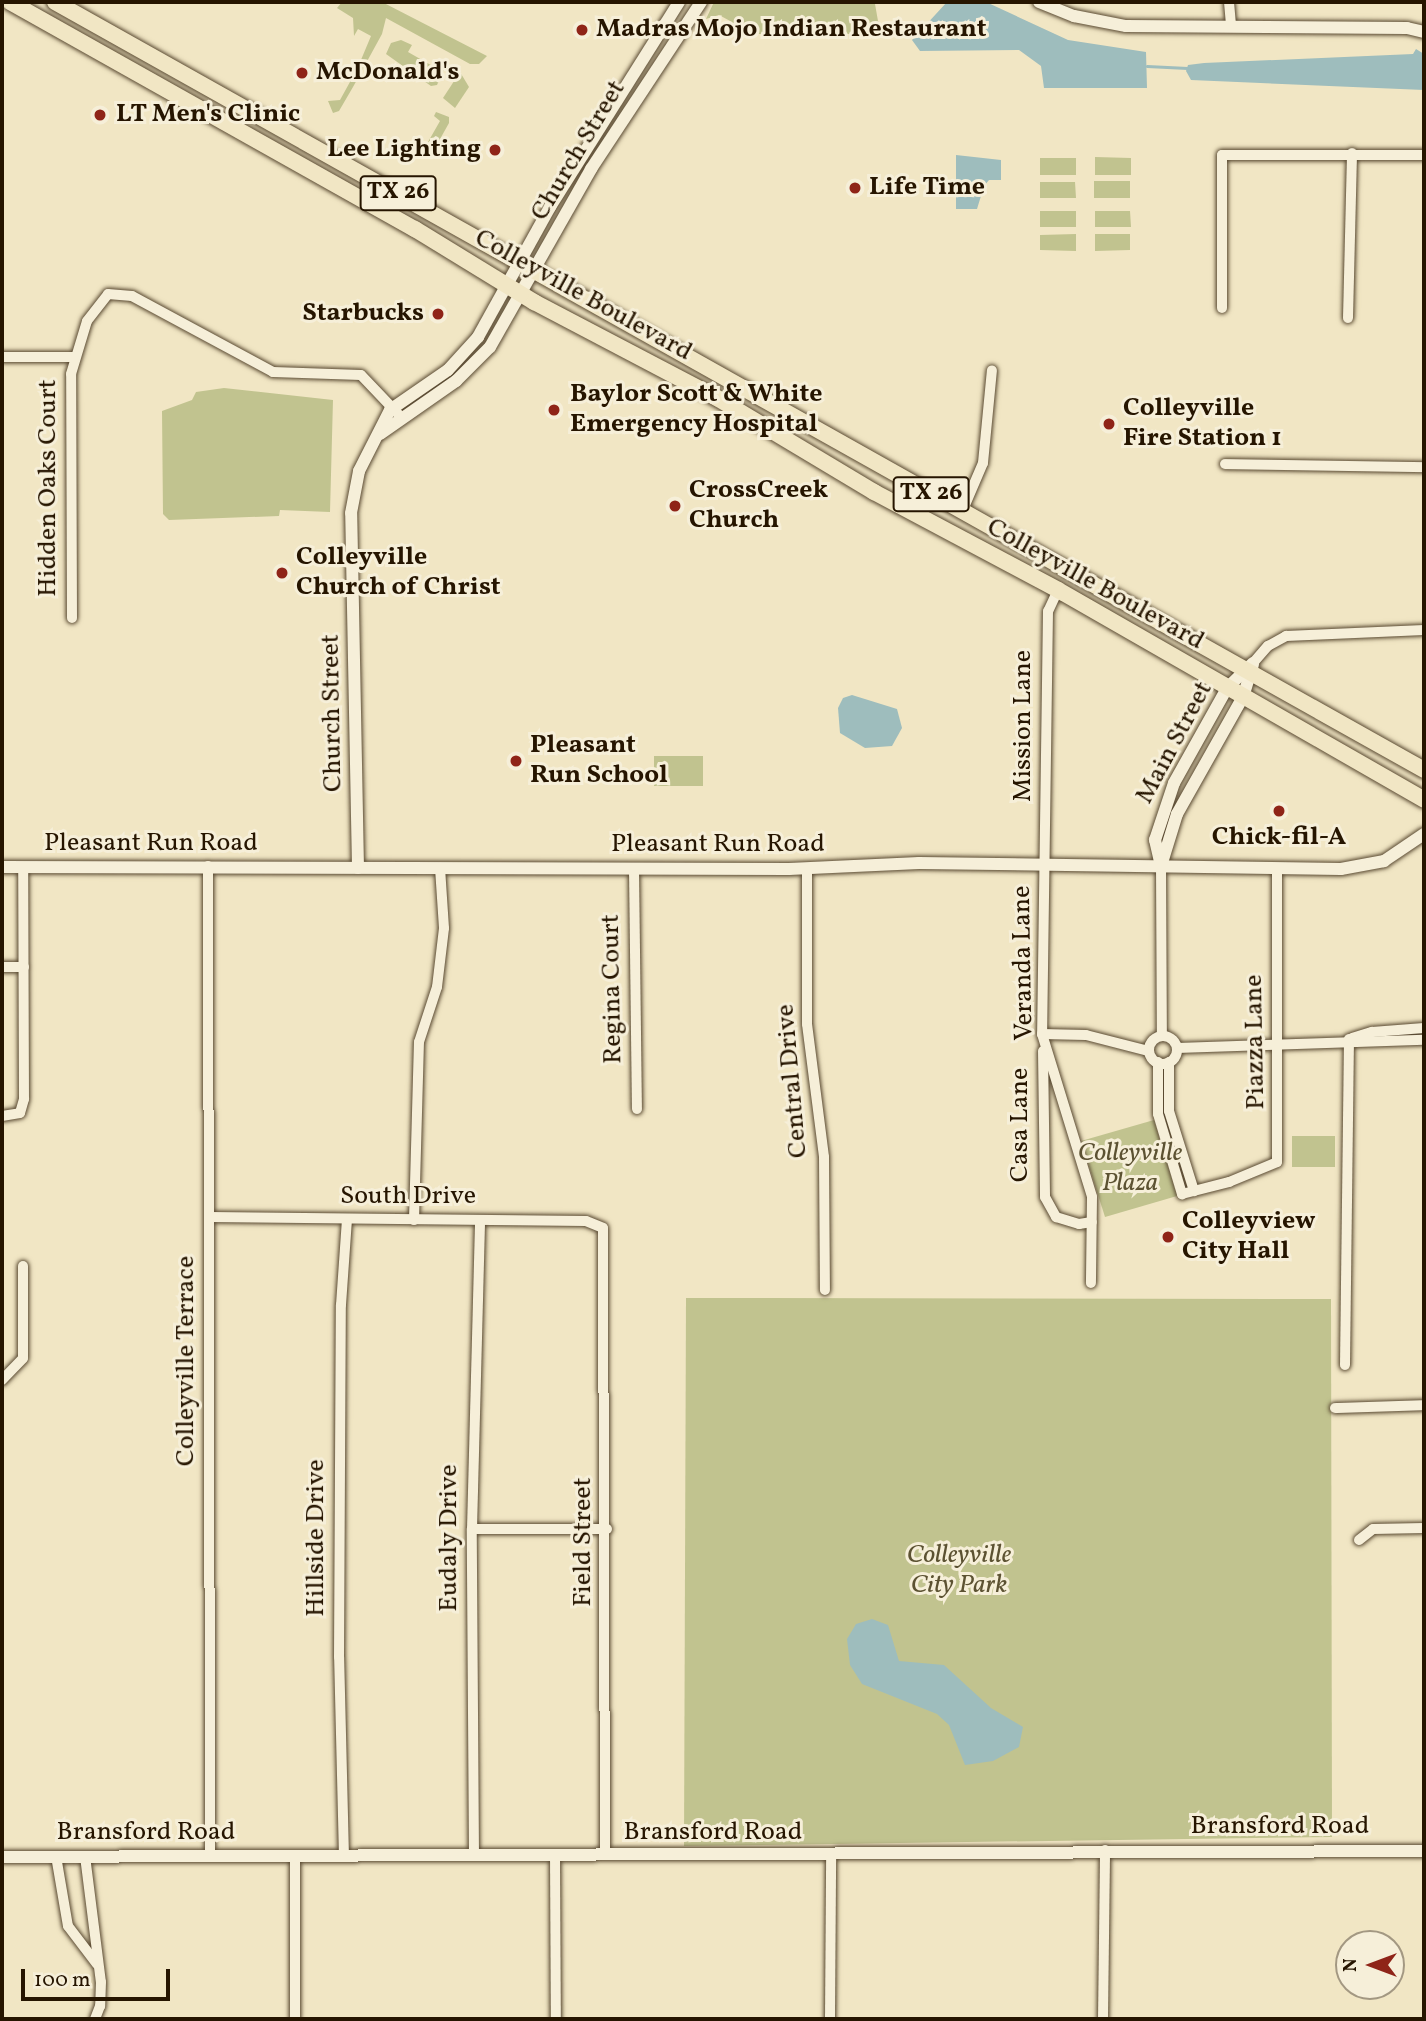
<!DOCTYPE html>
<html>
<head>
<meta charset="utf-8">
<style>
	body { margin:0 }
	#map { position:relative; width:1426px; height:2021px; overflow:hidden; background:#f1e6c4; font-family:Vollkorn,serif }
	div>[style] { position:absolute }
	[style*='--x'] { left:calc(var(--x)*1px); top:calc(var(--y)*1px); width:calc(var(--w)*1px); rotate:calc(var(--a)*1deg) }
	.green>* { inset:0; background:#c1c38f }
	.water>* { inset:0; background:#9ebdbd }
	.stream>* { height:2.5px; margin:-1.25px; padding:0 1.25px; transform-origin:1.25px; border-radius:1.25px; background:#9ebdbd }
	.roads { filter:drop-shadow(0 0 2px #594931) drop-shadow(0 0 2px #594931) }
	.minor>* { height:10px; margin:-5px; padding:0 5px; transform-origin:5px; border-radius:5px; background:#f6efd9 }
	.minor>.ring { margin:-5px; padding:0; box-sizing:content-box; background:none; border:10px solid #f6efd9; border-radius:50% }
	.tertiary>* { height:12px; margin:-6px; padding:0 6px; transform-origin:6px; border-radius:6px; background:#f6efd9 }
	.primary>* { height:16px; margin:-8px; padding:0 8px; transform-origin:8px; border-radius:8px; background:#f1e6c4 }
	.dots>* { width:19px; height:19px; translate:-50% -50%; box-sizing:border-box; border:4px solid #f6efd9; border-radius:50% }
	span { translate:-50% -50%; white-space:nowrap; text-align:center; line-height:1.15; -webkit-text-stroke:6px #f6efd9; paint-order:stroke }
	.shield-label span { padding:2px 5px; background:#f6efd9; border:2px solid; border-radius:5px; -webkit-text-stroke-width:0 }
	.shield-label { font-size:24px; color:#261500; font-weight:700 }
	.poi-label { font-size:26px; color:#261500; font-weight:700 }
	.left { translate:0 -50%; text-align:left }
	.right { translate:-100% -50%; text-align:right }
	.street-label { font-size:26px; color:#261500 }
	.park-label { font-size:26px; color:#5c5232; font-style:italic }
	.frame { position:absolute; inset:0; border:4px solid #261500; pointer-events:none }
	.north { position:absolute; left:1335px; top:1930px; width:70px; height:70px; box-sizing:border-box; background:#f6efd9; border:2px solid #a39882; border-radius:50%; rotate:270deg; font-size:19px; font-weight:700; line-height:28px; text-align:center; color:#261500 }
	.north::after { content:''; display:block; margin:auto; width:24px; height:32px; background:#8f2418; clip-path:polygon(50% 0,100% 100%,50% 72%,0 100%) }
	.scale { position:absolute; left:21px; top:1969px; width:149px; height:32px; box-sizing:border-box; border:4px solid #261500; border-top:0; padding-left:9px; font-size:21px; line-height:24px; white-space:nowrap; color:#261500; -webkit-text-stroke:5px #f6efd9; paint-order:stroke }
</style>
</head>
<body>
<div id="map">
	<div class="green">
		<div style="clip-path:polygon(342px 2px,382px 2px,487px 56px,479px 64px,470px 64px,386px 18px,382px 34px,353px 87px,339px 111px,333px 113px,328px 101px,340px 100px,356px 71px,351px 69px,358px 67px,371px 36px,358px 29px,354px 36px,353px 18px,337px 8px)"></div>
		<div style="clip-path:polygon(714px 2px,882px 2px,875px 4px,878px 21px,886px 27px,872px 34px,737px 34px,732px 33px,732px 22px,719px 15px,706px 19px)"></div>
		<div style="clip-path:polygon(401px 40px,412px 45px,408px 52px,436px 68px,441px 61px,446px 65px,437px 85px,431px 86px,386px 54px,391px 43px)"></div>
		<div style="clip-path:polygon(460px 72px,469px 87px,455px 108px,443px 98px)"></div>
		<div style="clip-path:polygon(436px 112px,449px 117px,449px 123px,430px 157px,414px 158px,416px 146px,424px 149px,440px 121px,434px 116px)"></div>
		<div style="clip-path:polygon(1095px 157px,1131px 158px,1131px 175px,1095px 175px)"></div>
		<div style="clip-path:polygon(1040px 158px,1076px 158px,1076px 175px,1040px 175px)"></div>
		<div style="clip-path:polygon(1094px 181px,1130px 181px,1130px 198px,1094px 198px)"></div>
		<div style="clip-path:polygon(1040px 182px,1075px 182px,1076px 198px,1040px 198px)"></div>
		<div style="clip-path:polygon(1040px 211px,1076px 211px,1076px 227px,1040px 227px)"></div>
		<div style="clip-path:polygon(1095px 211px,1130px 211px,1131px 227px,1095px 227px)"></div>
		<div style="clip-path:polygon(1076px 234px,1076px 251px,1040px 250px,1040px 235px)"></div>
		<div style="clip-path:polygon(1095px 234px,1130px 234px,1130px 250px,1095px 251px)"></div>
		<div style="clip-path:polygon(224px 388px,333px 400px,330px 512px,280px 510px,279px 516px,169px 520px,163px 514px,162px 411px,192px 400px,196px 392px)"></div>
		<div style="clip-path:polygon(654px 756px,703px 756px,703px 786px,654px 786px)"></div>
		<div style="clip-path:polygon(1154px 1120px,1177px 1196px,1105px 1217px,1081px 1141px)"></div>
		<div style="clip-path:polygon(1292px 1136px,1335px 1136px,1335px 1167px,1292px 1167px)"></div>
		<div style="clip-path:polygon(686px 1298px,1331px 1299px,1332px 1837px,684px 1846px)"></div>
	</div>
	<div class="water">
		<div style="clip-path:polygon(947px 2px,986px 2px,1068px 40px,1146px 52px,1147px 88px,1044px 88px,1041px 66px,1019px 50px,920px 51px,912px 40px)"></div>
		<div style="clip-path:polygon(1416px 49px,1424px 54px,1424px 90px,1191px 80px,1186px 71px,1188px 65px,1204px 63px,1413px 54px)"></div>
		<div style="clip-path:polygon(956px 155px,1001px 160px,1001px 180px,989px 180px,984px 186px,977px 209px,956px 209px)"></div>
		<div style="clip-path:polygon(852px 695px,897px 709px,902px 728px,892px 746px,865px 748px,840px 733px,838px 708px,843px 698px)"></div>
		<div style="clip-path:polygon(872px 1619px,888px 1625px,899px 1661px,944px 1665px,991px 1708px,1023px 1727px,1019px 1747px,993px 1761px,965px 1765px,949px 1725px,937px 1714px,862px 1684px,850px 1665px,847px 1639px,856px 1624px)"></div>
	</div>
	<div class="stream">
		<div style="--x:1147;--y:66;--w:40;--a:2.9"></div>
	</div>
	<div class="roads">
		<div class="minor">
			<div style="--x:1229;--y:2;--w:24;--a:85"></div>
			<div style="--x:1222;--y:308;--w:153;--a:-90"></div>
			<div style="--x:1222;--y:155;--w:202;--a:0"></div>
			<div style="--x:1348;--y:318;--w:165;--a:-88.6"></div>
			<div style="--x:2;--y:357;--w:72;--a:0"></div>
			<div style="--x:1225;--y:464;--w:199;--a:0.9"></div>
			<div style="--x:962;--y:512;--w:53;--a:-66.8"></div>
			<div style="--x:983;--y:463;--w:93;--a:-84.5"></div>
			<div style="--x:1058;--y:590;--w:23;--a:115"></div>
			<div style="--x:1048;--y:611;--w:423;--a:90.8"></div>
			<div style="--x:1042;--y:1034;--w:170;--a:72.9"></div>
			<div style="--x:1092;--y:1197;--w:86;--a:90.7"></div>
			<div style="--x:72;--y:618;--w:244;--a:-90.2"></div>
			<div style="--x:71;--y:374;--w:55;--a:-73.2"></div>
			<div style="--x:87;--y:321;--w:34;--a:-52"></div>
			<div style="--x:108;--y:294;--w:24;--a:5"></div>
			<div style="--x:132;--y:296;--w:160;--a:28.3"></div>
			<div style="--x:273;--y:372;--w:88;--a:2"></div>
			<div style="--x:361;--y:375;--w:58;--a:46.4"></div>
			<div style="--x:1253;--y:663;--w:23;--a:-49"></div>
			<div style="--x:1268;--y:646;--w:21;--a:-29"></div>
			<div style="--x:1286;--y:636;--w:138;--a:-2.5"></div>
			<div style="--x:208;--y:866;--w:989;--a:89.88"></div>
			<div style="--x:1161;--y:866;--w:170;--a:89.7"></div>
			<div style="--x:807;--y:868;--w:156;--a:90"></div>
			<div style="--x:807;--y:1024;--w:134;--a:82.7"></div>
			<div style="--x:824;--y:1157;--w:133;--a:89.6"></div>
			<div style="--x:634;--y:869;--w:240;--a:89.3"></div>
			<div style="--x:2;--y:967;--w:22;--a:0"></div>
			<div style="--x:1042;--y:1034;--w:44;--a:1.3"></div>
			<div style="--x:1086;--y:1035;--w:65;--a:14.3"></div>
			<div class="ring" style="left:1149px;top:1036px;width:18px;height:18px"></div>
			<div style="--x:1352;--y:1038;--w:21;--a:-17"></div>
			<div style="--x:1372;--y:1032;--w:52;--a:-4.4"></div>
			<div style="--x:1177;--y:1048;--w:247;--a:-1.9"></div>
			<div style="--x:1043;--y:1051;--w:146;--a:89.2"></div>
			<div style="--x:1045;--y:1197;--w:23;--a:61"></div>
			<div style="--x:1056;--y:1217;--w:24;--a:17"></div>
			<div style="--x:1079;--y:1224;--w:13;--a:-9"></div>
			<div style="--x:1158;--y:1062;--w:52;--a:90"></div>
			<div style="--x:1158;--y:1114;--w:84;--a:73.3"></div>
			<div style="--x:1182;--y:1194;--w:49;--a:-14.3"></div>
			<div style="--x:1229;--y:1182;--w:52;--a:-22.6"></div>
			<div style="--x:1277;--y:1162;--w:294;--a:-90"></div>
			<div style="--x:1169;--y:1062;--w:49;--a:90"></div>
			<div style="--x:1169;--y:1111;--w:84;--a:72.6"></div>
			<div style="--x:2;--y:1116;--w:18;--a:-9"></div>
			<div style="--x:20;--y:1113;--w:15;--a:-74"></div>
			<div style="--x:24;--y:1099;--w:232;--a:-90.2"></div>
			<div style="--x:210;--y:1217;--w:376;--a:0.6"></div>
			<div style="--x:586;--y:1221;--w:18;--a:22"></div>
			<div style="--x:603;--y:1228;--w:627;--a:89.82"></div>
			<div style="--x:414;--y:1220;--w:178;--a:-88.4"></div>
			<div style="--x:419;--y:1042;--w:58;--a:-71.9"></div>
			<div style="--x:437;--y:987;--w:59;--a:-83.2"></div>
			<div style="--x:444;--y:928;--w:60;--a:-93.8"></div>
			<div style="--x:1345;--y:1365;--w:326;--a:-89.3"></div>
			<div style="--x:2;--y:1380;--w:30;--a:-46"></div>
			<div style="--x:23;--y:1358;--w:92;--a:-90"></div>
			<div style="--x:1335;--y:1408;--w:89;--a:-1.9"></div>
			<div style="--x:472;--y:1529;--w:135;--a:0"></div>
			<div style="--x:1359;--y:1540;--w:18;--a:-38"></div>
			<div style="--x:1373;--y:1529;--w:51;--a:-1.1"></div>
			<div style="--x:555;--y:1855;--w:164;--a:89.7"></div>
			<div style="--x:56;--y:1856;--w:71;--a:80.3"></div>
			<div style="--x:68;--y:1926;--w:48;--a:52.7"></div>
			<div style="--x:85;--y:1856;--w:127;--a:82.8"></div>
			<div style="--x:101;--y:1982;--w:24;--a:92"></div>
			<div style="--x:100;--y:2006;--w:14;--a:111"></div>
			<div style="--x:474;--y:1856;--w:327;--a:-90.4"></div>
			<div style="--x:472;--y:1529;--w:309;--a:-88.5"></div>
			<div style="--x:344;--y:1857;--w:200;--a:-91.4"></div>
			<div style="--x:339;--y:1657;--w:352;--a:-89.7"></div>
			<div style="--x:341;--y:1305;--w:85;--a:-86"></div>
			<div style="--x:295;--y:2019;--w:163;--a:-90"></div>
			<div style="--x:830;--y:2019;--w:163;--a:-89.6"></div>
			<div style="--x:1103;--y:2019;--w:169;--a:-89.3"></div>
		</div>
		<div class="tertiary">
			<div style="--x:1039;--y:2;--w:38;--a:22"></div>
			<div style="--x:1074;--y:16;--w:53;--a:10.9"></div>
			<div style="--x:1126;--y:26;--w:281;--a:0.4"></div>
			<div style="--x:1407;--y:28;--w:17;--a:13"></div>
			<div style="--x:380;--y:434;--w:93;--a:-34.9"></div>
			<div style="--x:456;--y:381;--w:48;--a:-45"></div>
			<div style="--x:490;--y:347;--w:205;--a:-60.4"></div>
			<div style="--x:591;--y:169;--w:200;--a:-56.6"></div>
			<div style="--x:1161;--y:866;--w:27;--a:-103"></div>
			<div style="--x:1155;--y:840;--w:60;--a:-71.6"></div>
			<div style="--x:1174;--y:783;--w:109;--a:-60.8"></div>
			<div style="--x:1227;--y:688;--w:36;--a:-44"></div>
			<div style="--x:1161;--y:866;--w:54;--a:-72.9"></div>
			<div style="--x:1177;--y:814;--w:134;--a:-60.6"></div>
			<div style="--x:1243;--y:697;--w:34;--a:-73"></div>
			<div style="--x:2;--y:867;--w:787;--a:0.15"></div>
			<div style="--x:789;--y:869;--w:130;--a:-2.6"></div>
			<div style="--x:919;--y:863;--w:422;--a:0.8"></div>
			<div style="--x:1341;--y:869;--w:44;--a:-10.5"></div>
			<div style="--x:1384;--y:861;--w:48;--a:-34"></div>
			<div style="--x:358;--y:868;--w:355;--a:-91.1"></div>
			<div style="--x:351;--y:513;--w:43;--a:-79.2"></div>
			<div style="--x:359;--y:471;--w:68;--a:-63.1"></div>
			<div style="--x:390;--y:410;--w:70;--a:-34.6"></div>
			<div style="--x:448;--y:370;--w:45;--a:-47.7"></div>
			<div style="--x:478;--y:337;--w:149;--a:-61"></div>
			<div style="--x:550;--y:207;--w:242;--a:-57.8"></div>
			<div style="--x:2;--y:1857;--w:1422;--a:-0.24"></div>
		</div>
		<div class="primary">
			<div style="--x:10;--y:2;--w:464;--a:29.3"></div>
			<div style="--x:415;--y:229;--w:140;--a:31.5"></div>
			<div style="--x:534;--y:302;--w:207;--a:27.7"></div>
			<div style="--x:717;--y:398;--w:183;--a:30.9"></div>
			<div style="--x:874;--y:492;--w:208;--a:28"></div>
			<div style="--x:1058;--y:590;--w:422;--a:29.8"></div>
			<div style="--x:55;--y:2;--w:1570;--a:29.29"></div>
		</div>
	</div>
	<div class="dots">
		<div style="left:582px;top:30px;background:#8f2418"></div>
		<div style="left:302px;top:73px;background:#8f2418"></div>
		<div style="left:100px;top:115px;background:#8f2418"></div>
		<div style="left:495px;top:150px;background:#8f2418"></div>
		<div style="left:855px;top:188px;background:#8f2418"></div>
		<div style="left:438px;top:314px;background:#8f2418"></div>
		<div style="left:554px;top:410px;background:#8f2418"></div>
		<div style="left:1109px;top:424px;background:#8f2418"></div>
		<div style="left:675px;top:506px;background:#8f2418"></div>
		<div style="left:282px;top:573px;background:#8f2418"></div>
		<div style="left:516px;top:761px;background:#8f2418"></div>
		<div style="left:1279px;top:811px;background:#8f2418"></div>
		<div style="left:1168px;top:1237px;background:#8f2418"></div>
	</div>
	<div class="shield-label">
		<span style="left:398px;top:193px">TX 26</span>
		<span style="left:931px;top:494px">TX 26</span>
	</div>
	<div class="poi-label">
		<span class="left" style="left:596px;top:30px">Madras Mojo Indian Restaurant</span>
		<span class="left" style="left:316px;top:73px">McDonald's</span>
		<span class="left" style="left:116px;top:115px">LT Men's Clinic</span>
		<span class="right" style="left:481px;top:150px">Lee Lighting</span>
		<span class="left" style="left:869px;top:188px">Life Time</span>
		<span class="right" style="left:424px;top:314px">Starbucks</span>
		<span class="left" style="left:570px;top:410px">Baylor Scott &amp; White<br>Emergency Hospital</span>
		<span class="left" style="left:1123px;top:424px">Colleyville<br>Fire Station 1</span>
		<span class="left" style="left:689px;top:506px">CrossCreek<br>Church</span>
		<span class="left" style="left:296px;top:573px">Colleyville<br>Church of Christ</span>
		<span class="left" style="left:530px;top:761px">Pleasant<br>Run School</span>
		<span style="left:1279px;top:838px">Chick-fil-A</span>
		<span class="left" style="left:1182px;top:1237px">Colleyview<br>City Hall</span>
	</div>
	<div class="street-label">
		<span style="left:579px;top:151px;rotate:-59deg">Church Street</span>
		<span style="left:583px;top:296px;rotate:29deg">Colleyville Boulevard</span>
		<span style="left:49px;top:488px;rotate:-90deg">Hidden Oaks Court</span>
		<span style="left:1095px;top:585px;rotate:29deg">Colleyville Boulevard</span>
		<span style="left:333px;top:713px;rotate:-91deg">Church Street</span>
		<span style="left:1024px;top:726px;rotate:-90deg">Mission Lane</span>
		<span style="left:1175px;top:743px;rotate:-62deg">Main Street</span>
		<span style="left:151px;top:844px">Pleasant Run Road</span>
		<span style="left:718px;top:845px">Pleasant Run Road</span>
		<span style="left:1024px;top:963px;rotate:-91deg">Veranda Lane</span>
		<span style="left:613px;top:989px;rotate:-91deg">Regina Court</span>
		<span style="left:1256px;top:1042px;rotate:-91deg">Piazza Lane</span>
		<span style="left:793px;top:1081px;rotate:-95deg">Central Drive</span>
		<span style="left:1021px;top:1125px;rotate:-90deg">Casa Lane</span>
		<span style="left:408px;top:1197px">South Drive</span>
		<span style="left:187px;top:1361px;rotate:-90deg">Colleyville Terrace</span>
		<span style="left:317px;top:1538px;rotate:-90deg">Hillside Drive</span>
		<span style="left:450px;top:1538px;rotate:-90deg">Eudaly Drive</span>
		<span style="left:584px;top:1542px;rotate:-90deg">Field Street</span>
		<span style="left:1280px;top:1827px">Bransford Road</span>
		<span style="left:146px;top:1833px">Bransford Road</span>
		<span style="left:713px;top:1833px">Bransford Road</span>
	</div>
	<div class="park-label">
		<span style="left:1130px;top:1169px">Colleyville<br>Plaza</span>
		<span style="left:959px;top:1571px">Colleyville<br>City Park</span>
	</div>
	<div class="frame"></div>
	<div class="north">N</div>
	<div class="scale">100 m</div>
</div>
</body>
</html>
